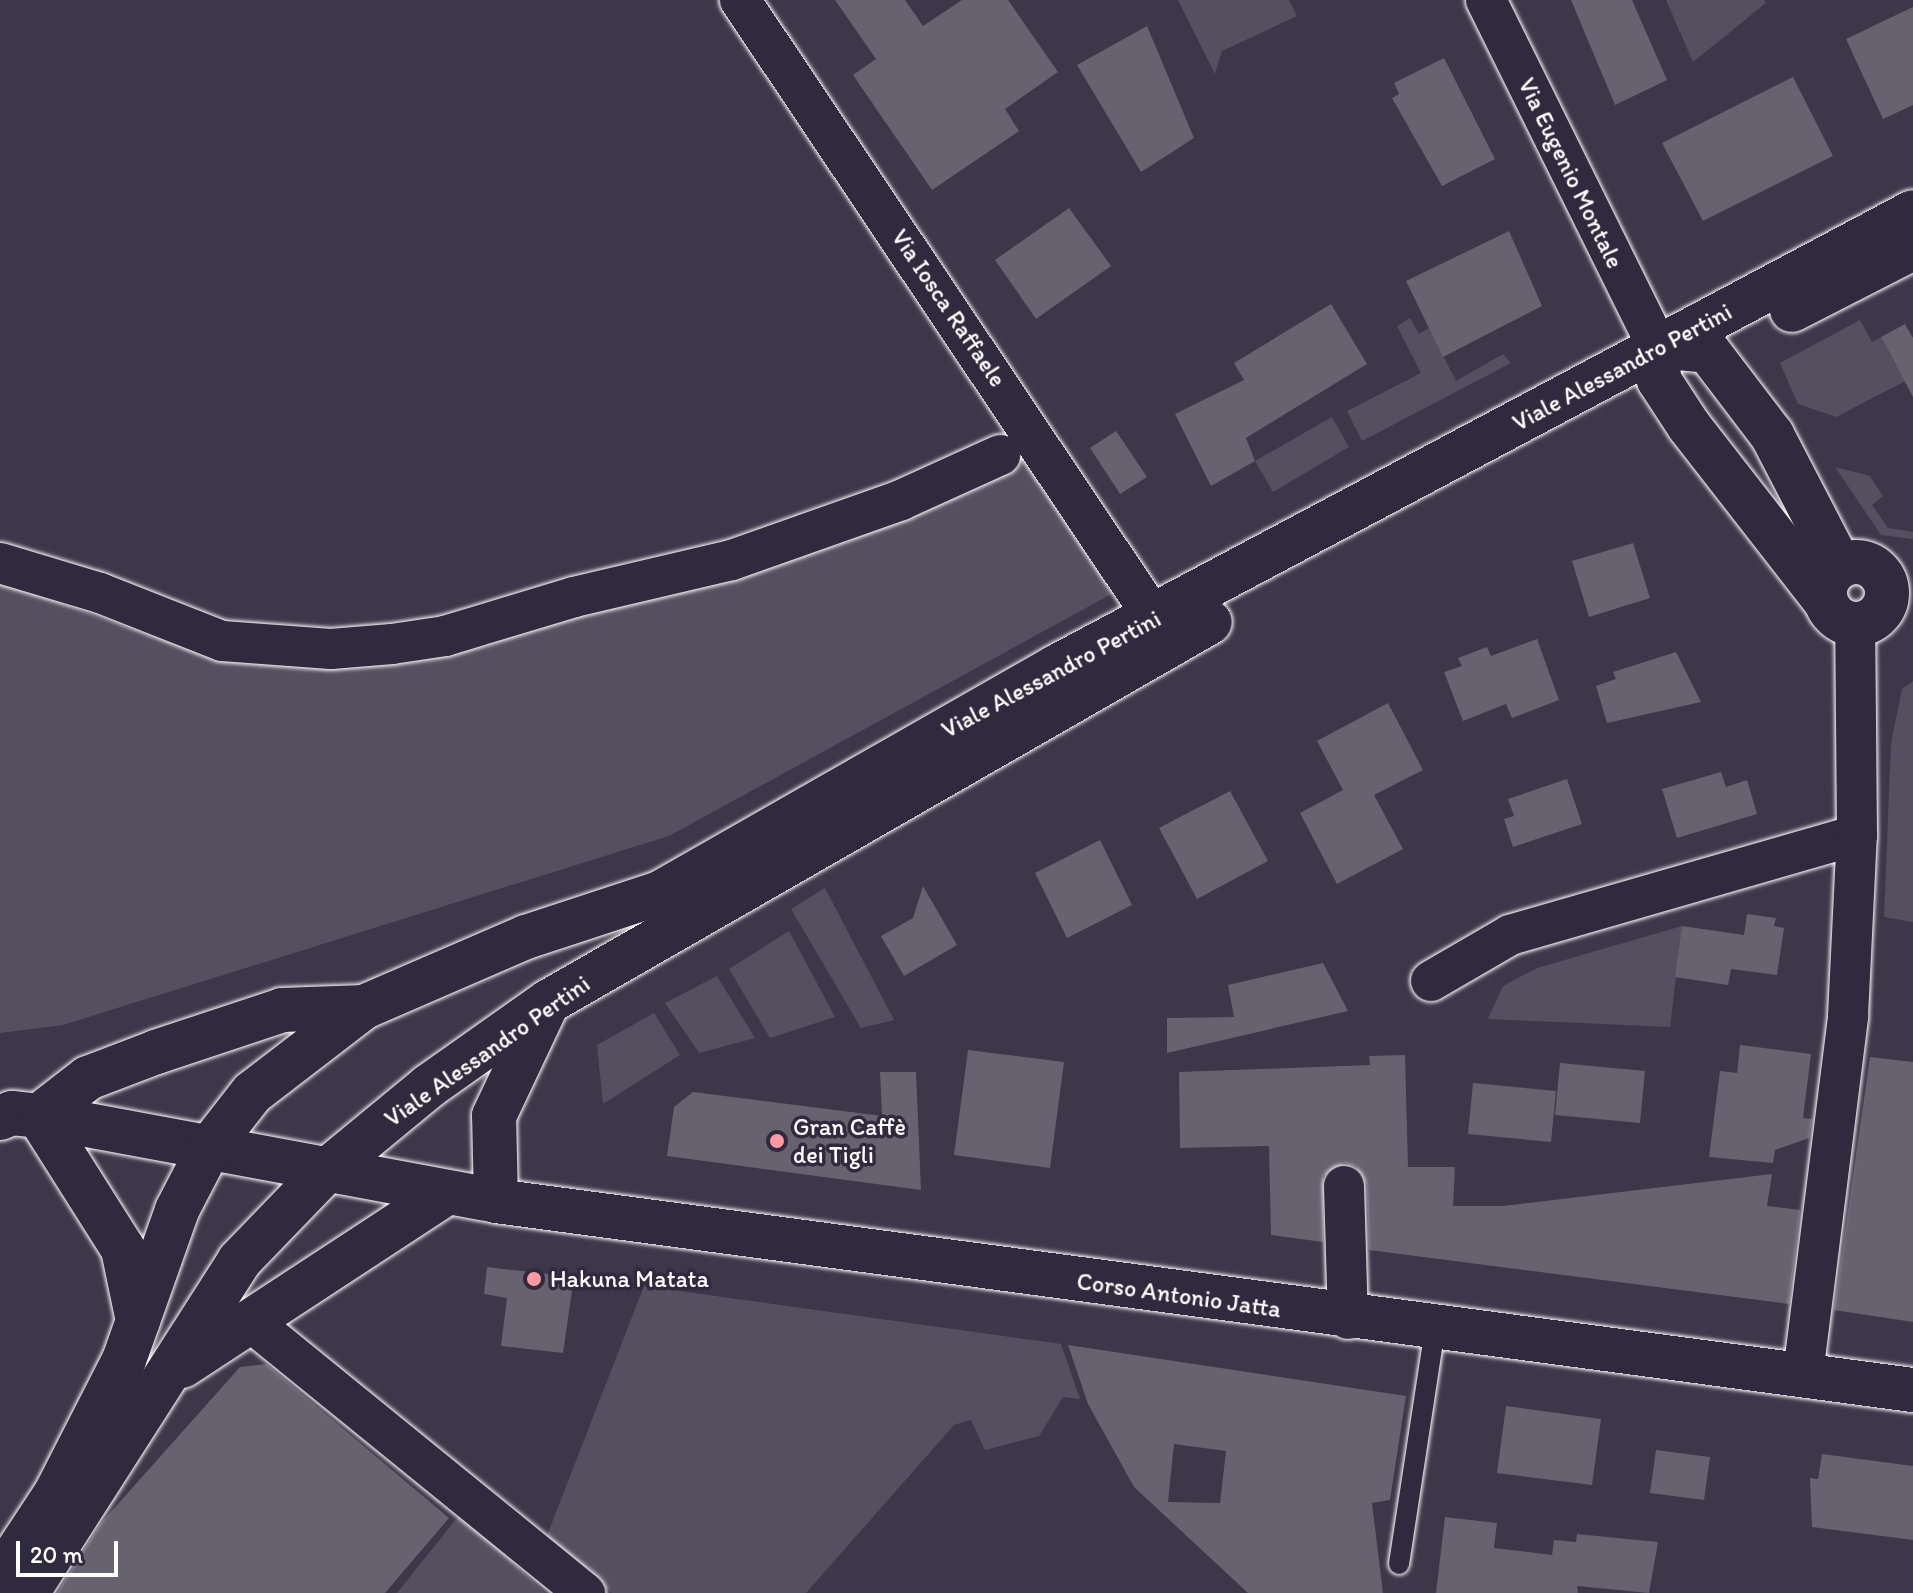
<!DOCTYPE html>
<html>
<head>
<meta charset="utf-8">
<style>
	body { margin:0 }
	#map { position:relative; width:1913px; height:1593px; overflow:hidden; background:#3c3749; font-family:Itim,sans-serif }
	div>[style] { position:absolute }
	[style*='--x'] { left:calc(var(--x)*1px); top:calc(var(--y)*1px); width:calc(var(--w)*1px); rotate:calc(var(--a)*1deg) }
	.green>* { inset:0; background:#555060 }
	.building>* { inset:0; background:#666270 }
	.roads { filter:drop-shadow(0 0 2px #fff) drop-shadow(0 0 2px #fff) }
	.service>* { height:20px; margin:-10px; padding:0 10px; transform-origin:10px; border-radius:10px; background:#2f2a3d }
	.minor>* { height:40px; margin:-20px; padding:0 20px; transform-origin:20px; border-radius:20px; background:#2f2a3d }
	.tertiary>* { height:44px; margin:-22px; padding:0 22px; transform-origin:22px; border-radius:22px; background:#2f2a3d }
	.tertiary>.ring { margin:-22px; padding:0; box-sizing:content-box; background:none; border:44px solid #2f2a3d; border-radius:50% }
	.secondary>* { height:44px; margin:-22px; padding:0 22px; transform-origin:22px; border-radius:22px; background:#2f2a3d }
	.primary>* { height:44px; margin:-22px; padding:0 22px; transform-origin:22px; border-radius:22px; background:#2f2a3d }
	.dots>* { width:22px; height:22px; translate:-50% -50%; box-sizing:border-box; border:4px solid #2f2a3d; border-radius:50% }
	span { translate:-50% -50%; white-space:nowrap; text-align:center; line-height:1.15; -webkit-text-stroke:7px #2f2a3d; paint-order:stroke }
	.street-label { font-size:24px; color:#fff }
	.poi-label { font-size:24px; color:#fff }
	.left { translate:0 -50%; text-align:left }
	.scale { position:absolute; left:16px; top:1541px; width:102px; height:36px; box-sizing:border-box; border:4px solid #fff; border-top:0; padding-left:10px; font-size:24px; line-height:28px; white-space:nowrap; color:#fff; -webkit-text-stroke:6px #2f2a3d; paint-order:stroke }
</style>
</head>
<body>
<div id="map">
	<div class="green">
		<div style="clip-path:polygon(1178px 0,1289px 0,1297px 16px,1222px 51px,1215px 74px)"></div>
		<div style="clip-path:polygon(1666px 0,1764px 0,1766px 3px,1693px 62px)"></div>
		<div style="clip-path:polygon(1410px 318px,1419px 334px,1429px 328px,1456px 381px,1503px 354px,1511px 363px,1362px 441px,1347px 411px,1421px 373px,1397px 326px)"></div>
		<div style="clip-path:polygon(1860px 320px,1872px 342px,1881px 337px,1896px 366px,1913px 357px,1913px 377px,1836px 417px,1798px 404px,1780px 363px)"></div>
		<div style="clip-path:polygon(1332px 417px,1349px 447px,1273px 492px,1255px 461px)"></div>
		<div style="clip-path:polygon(1025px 456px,1117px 591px,669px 836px,63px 1025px,0 1033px,0 582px,191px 650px,283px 662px,428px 659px,947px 497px)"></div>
		<div style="clip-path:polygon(1835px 467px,1870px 476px,1883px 496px,1872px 505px,1888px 528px,1913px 532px,1913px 539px,1881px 535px)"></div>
		<div style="clip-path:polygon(1913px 681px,1913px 922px,1884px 917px,1891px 743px,1902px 689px)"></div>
		<div style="clip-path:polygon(825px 888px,894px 1020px,861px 1028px,791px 909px)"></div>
		<div style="clip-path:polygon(1682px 926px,1670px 1027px,1488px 1019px,1503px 986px,1537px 968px)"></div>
		<div style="clip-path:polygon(789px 931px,835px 1017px,770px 1038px,729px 969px)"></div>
		<div style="clip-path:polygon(717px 976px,755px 1038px,699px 1053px,665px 1003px)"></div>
		<div style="clip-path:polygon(654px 1013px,680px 1055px,603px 1104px,597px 1045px)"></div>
		<div style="clip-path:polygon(644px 1286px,1061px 1344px,1080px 1399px,1063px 1397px,1039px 1436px,985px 1450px,971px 1420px,954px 1425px,806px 1593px,612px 1593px,546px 1538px)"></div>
		<div style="clip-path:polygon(461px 1513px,545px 1593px,397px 1593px)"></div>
	</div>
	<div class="building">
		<div style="clip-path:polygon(835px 0,905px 0,923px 26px,962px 0,1008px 0,1058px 72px,1005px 109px,1019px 131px,932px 190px,853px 75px,876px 59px)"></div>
		<div style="clip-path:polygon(1571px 0,1632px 0,1667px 80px,1615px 105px)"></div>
		<div style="clip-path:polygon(1913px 7px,1913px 105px,1883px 119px,1846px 39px)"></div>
		<div style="clip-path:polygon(1147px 26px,1194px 138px,1141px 172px,1077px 65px)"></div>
		<div style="clip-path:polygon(1444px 58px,1495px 159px,1442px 186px,1392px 98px,1399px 94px,1394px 83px)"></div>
		<div style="clip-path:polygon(1793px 77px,1833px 156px,1703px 221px,1662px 143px)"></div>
		<div style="clip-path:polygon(1069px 208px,1111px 266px,1036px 319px,995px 260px)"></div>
		<div style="clip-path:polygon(1509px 231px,1542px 306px,1443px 357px,1406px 281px)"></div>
		<div style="clip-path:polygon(1331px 304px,1367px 364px,1246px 438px,1255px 461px,1211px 486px,1175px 414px,1244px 380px,1234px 363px)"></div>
		<div style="clip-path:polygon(1905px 324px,1913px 338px,1913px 397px,1881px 337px)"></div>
		<div style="clip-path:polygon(1116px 431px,1147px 477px,1120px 494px,1090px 448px)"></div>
		<div style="clip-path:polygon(1633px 543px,1650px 598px,1589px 617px,1572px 561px)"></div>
		<div style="clip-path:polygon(1537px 639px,1559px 700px,1512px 718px,1506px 704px,1463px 721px,1444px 672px,1462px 666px,1458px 658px,1487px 647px,1491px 656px)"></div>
		<div style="clip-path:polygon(1676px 652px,1701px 702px,1607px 723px,1596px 686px,1616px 679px,1613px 672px)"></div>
		<div style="clip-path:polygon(1388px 703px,1423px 770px,1374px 795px,1403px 849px,1337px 884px,1300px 813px,1343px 790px,1317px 741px)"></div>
		<div style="clip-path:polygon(1721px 772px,1726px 787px,1747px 780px,1757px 814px,1677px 838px,1662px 789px)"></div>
		<div style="clip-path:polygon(1567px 779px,1582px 824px,1513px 847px,1504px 819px,1514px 816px,1508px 799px)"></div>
		<div style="clip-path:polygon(1230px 791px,1268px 861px,1197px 899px,1159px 828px)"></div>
		<div style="clip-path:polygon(1100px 840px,1132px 905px,1067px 938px,1035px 873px)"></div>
		<div style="clip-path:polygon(923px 886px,957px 945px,904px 976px,881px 936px,913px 918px)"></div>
		<div style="clip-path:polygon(1747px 914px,1776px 918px,1774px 926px,1784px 928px,1777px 975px,1731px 969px,1728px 985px,1675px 977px,1682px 926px,1744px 935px)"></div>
		<div style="clip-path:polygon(1323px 963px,1348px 1011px,1167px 1053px,1167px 1018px,1234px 1017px,1228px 985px)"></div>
		<div style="clip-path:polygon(1740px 1045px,1811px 1054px,1803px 1118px,1812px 1119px,1809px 1138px,1775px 1150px,1773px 1163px,1709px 1157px,1720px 1071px,1737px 1073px)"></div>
		<div style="clip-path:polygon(968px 1050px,1064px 1062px,1050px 1168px,954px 1155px)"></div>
		<div style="clip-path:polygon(1405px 1055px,1408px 1167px,1455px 1167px,1453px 1206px,1503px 1206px,1772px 1174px,1767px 1206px,1800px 1210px,1789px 1304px,1369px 1250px,1367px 1185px,1356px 1166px,1344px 1163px,1323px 1176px,1323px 1242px,1271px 1235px,1269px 1146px,1180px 1148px,1179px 1072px,1370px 1065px,1369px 1056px)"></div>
		<div style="clip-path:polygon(1870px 1057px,1913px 1062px,1913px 1322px,1834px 1310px)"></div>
		<div style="clip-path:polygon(1560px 1063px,1645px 1071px,1640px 1123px,1555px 1115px)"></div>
		<div style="clip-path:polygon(880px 1072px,916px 1072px,921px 1190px,667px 1156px,674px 1107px,693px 1092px,882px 1116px)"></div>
		<div style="clip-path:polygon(1473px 1083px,1556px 1091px,1551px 1142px,1468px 1134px)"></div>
		<div style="clip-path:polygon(487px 1267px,574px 1277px,563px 1353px,501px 1346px,507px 1298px,484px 1294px)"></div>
		<div style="clip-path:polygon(evenodd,1068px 1345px,1406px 1396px,1390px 1500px,1372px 1503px,1383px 1593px,1248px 1593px,1134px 1487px,1088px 1404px,1068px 1345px,1174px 1444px,1226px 1451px,1220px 1503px,1168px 1502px,1174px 1444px)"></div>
		<div style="clip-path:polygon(266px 1364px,449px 1518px,385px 1593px,57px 1593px,101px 1523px,240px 1367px)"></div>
		<div style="clip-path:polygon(1506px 1406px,1601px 1419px,1592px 1485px,1497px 1473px)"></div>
		<div style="clip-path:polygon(1656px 1450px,1710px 1457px,1704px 1500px,1650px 1493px)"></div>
		<div style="clip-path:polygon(1822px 1454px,1913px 1466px,1913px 1540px,1812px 1527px,1810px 1478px,1818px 1479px)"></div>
		<div style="clip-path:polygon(1445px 1517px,1497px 1523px,1494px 1548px,1552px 1555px,1554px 1540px,1576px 1542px,1577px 1534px,1658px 1542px,1649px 1593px,1577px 1586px,1578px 1593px,1436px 1593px)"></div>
	</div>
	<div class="roads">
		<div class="service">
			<div style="--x:1399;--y:1564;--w:238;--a:-81.3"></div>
		</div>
		<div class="minor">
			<div style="--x:740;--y:0;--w:744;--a:56.18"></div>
			<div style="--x:1486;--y:0;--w:386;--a:63.7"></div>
			<div style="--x:0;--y:563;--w:104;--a:16.7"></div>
			<div style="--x:100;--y:593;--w:131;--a:21.5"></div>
			<div style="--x:222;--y:641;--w:109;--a:4.2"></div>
			<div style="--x:331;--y:649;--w:61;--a:-4.7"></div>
			<div style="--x:392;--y:644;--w:54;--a:-8.6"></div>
			<div style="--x:445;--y:636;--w:135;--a:-16.8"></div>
			<div style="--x:574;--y:597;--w:162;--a:-13.2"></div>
			<div style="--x:732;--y:560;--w:179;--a:-19.5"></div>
			<div style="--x:901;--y:500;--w:109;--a:-24.4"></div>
			<div style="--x:1431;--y:981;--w:91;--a:-30.2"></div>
			<div style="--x:1510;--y:935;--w:361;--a:-16.1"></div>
			<div style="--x:1344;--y:1186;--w:133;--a:88.3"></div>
			<div style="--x:250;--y:1321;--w:432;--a:39.1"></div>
			<div style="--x:1803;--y:1374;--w:361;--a:-82.8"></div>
			<div style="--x:1848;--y:1016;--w:181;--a:-87.2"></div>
			<div style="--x:1857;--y:835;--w:211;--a:-90.5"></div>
		</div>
		<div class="tertiary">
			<div class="ring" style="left:1825px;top:562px;width:18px;height:18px"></div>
			<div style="--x:1826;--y:602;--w:223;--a:-127.9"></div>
			<div style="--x:1689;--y:426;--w:55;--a:-123.1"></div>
			<div style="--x:1659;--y:380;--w:34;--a:-93"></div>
			<div style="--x:1657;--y:346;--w:51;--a:5.6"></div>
			<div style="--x:1708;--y:351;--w:106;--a:52.7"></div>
			<div style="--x:1772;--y:435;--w:148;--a:62.6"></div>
		</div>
		<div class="secondary">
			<div style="--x:0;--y:1118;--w:13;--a:-23"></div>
			<div style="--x:12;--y:1113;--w:27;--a:6"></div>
			<div style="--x:39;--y:1116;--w:465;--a:10.5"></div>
			<div style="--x:496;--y:1201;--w:1430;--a:7.6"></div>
		</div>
		<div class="primary">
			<div style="--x:1792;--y:310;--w:136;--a:-27.1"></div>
			<div style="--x:496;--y:1201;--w:85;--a:-91.3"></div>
			<div style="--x:494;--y:1116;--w:119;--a:-64.7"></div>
			<div style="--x:138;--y:1321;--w:74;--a:-101.8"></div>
			<div style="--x:123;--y:1249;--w:157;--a:-122.3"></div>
			<div style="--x:39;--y:1116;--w:62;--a:-37.8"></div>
			<div style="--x:88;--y:1078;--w:73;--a:-20.9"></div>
			<div style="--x:156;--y:1052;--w:133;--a:-18.4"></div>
			<div style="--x:282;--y:1010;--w:82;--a:-2.1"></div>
			<div style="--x:182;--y:1366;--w:316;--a:-33.2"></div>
			<div style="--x:0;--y:1578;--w:102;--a:-56.6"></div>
			<div style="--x:56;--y:1493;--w:149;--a:-62.9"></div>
			<div style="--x:124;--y:1360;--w:159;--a:-70.5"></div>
			<div style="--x:177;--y:1210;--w:70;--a:-62.7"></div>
			<div style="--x:209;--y:1148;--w:70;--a:-52"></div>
			<div style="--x:252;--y:1093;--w:141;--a:-37.5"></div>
			<div style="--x:364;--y:1007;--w:176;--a:-23.4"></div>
			<div style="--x:526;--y:937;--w:141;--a:-18.2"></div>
			<div style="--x:660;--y:893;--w:456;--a:-29.7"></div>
			<div style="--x:1056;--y:667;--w:970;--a:-27.96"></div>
			<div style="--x:27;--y:1593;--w:394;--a:-57.4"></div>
			<div style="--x:239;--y:1261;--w:125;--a:-46"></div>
			<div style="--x:326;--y:1171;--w:134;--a:-39.5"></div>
			<div style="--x:429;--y:1086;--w:146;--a:-35.2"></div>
			<div style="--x:548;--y:1002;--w:763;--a:-29.86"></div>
		</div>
	</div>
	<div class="dots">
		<div style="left:777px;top:1141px;background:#ff9aa2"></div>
		<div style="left:534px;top:1279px;background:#ff9aa2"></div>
	</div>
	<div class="street-label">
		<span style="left:1571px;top:173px;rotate:64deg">Via Eugenio Montale</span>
		<span style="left:949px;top:308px;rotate:56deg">Via Iosca Raffaele</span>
		<span style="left:1622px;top:367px;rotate:-28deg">Viale Alessandro Pertini</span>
		<span style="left:1051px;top:674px;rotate:-28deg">Viale Alessandro Pertini</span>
		<span style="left:487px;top:1051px;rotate:-35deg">Viale Alessandro Pertini</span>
		<span style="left:1179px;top:1295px;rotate:8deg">Corso Antonio Jatta</span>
	</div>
	<div class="poi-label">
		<span class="left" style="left:793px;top:1141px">Gran Caffè<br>dei Tigli</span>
		<span class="left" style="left:550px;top:1279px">Hakuna Matata</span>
	</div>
	<div class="scale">20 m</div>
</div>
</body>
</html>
